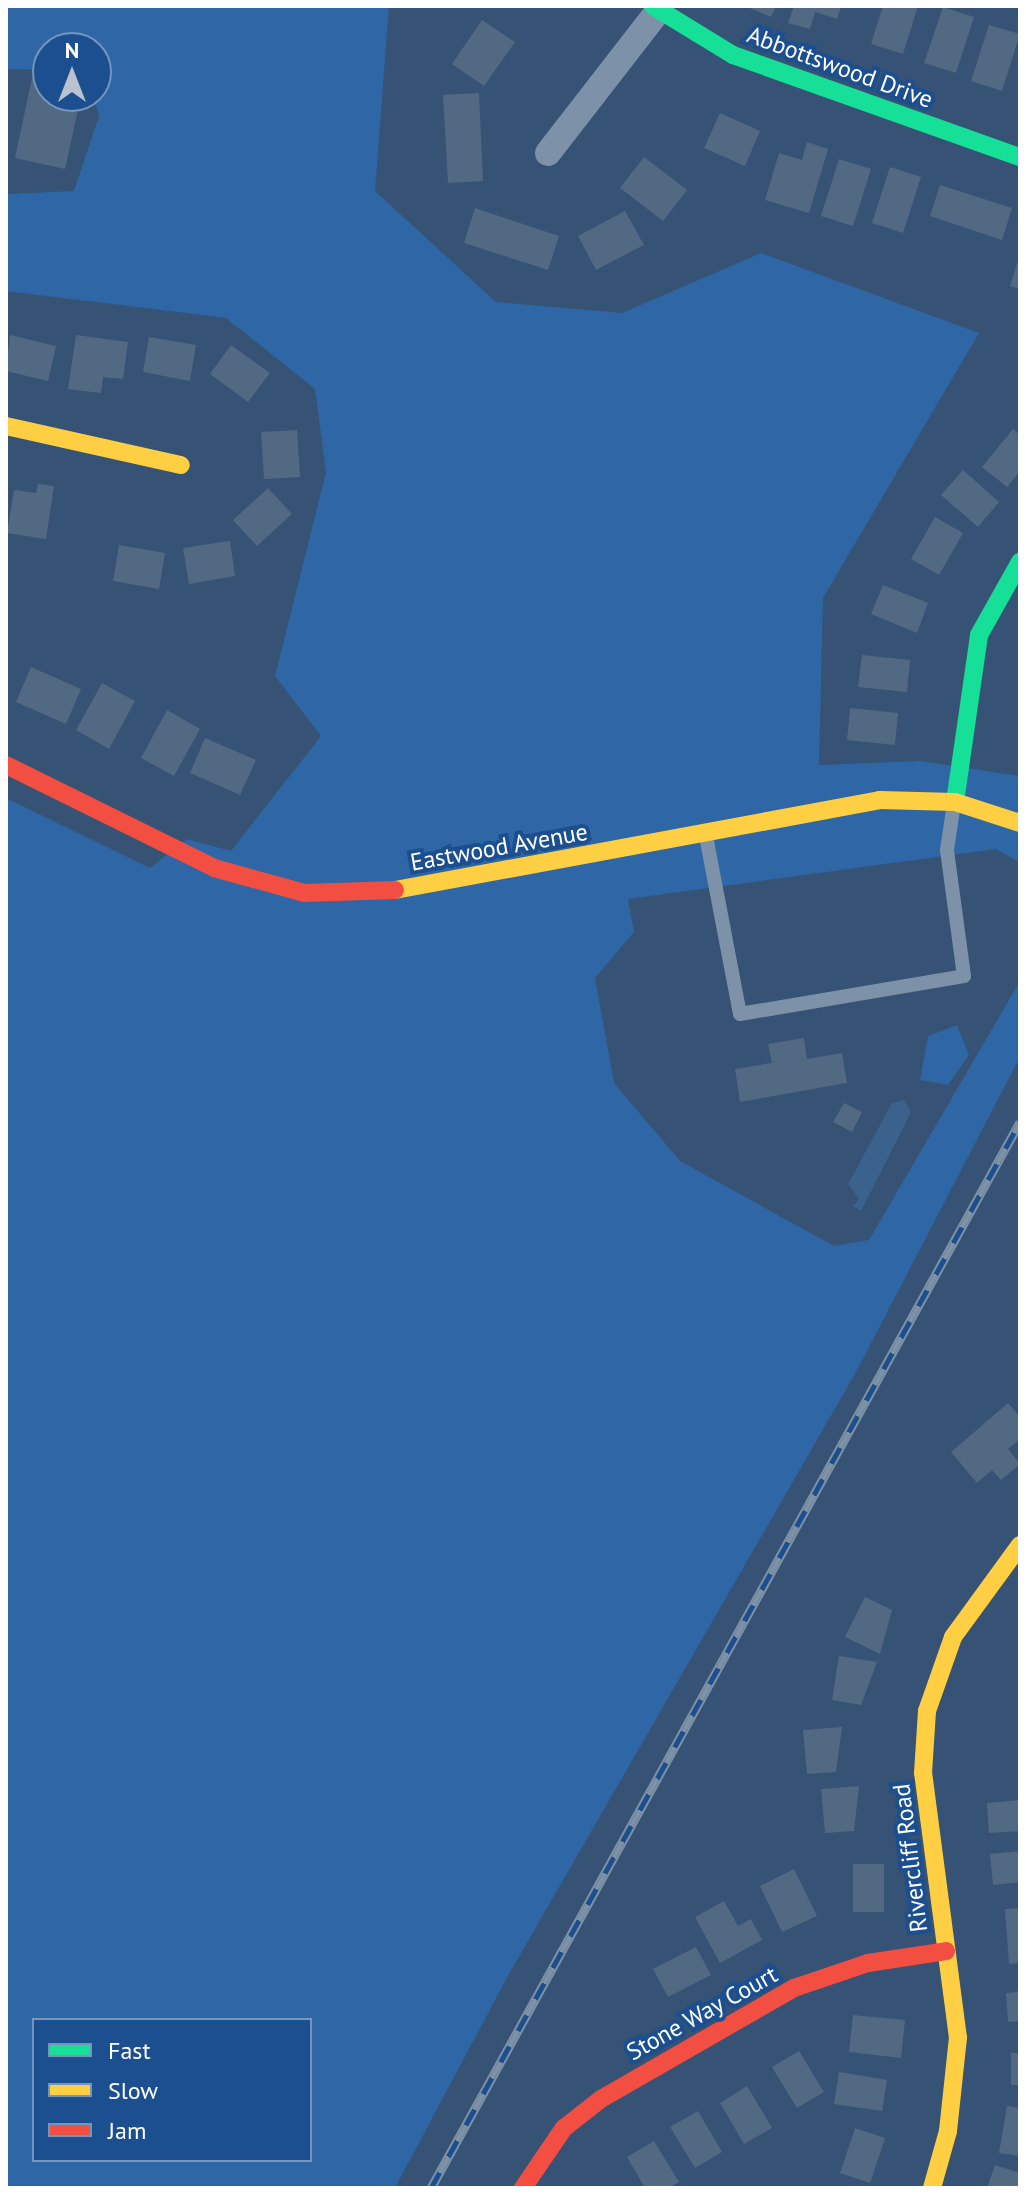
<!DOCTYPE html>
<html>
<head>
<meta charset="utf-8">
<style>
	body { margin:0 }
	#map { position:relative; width:1026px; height:2194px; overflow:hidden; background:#365274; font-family:"PT Sans",sans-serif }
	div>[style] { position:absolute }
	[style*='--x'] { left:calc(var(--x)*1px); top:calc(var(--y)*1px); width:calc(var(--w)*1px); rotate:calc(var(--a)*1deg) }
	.green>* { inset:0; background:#2f66a5 }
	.water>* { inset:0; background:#3b618d }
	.building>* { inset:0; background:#526984 }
	.lane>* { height:14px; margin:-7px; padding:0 7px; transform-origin:7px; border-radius:7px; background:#7d92a8 }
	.street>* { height:26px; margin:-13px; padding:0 13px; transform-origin:13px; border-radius:13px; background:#7d92a8 }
	.fast>* { height:18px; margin:-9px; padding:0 9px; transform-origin:9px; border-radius:9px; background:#16e098 }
	.slow>* { height:18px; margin:-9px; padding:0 9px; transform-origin:9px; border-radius:9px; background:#ffcf43 }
	.jam>* { height:18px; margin:-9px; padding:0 9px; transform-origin:9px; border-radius:9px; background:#f24e42 }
	.rail>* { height:9px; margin-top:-4.5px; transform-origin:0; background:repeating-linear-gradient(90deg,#1b4f8f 0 18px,#7e92a7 0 36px); box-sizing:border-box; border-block:2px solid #7e92a7 }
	span { translate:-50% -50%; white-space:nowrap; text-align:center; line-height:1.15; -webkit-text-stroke:8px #1b4f8f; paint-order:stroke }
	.street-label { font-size:24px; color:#fff }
	.frame { position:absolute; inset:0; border:8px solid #fff; pointer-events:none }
	.legend { position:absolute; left:32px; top:2018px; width:280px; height:144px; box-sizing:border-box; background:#1b4f8f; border:2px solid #7695bc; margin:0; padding:10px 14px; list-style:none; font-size:24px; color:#fff }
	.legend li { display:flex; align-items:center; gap:16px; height:40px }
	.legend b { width:40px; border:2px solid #7695bc }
	.north { position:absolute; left:32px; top:32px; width:80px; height:80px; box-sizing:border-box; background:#1b4f8f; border:2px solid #7695bc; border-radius:50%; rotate:0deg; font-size:22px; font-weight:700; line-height:32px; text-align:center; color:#fff }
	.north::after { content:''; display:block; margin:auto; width:28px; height:36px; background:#b9c2ce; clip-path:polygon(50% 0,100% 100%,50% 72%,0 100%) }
</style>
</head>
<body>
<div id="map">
	<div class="green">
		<div style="clip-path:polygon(evenodd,6px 6px,389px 6px,375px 191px,496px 302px,622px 313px,761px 253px,979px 333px,823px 598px,819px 765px,920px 761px,1020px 776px,1020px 863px,996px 849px,628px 899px,634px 932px,595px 978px,614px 1083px,680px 1161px,834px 1246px,869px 1240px,1020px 981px,1020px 1057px,855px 1374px,509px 1974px,395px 2188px,6px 2188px,6px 798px,150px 868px,187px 839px,231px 851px,321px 736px,275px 676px,326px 472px,315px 389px,226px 318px,6px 291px,6px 194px,74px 191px,99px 116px,93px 96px,96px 48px,48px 48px,48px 70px,6px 69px,6px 6px,34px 2020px,310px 2020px,310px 2160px,34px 2160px,34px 2020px)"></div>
		<div style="clip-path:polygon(957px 1025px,969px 1055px,948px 1085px,920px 1080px,928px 1036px)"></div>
	</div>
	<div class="water">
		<div style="clip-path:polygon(904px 1100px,911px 1112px,861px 1211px,853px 1206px,859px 1199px,848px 1184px,892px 1103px)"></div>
	</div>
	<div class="building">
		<div style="clip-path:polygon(745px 6px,776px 6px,771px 17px)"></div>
		<div style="clip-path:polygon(794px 6px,841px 6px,837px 19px,815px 12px,810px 29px,788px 23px)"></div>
		<div style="clip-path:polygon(883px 6px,918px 6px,903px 54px,871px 44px)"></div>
		<div style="clip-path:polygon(943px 7px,974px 17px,956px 73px,924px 63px)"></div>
		<div style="clip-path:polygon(482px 20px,515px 42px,484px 86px,452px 64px)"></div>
		<div style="clip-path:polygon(989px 25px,1020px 34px,1002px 91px,971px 81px)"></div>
		<div style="clip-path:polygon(32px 78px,48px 81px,48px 96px,81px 96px,65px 169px,15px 158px)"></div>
		<div style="clip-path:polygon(479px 93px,483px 181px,448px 183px,443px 95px)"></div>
		<div style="clip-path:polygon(720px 113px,760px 131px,745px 166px,704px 148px)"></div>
		<div style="clip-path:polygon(807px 142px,828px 149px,809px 213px,765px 200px,779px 153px,802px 160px)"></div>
		<div style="clip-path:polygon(644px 157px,687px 190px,663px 221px,620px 188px)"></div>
		<div style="clip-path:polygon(839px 159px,871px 169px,853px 226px,821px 216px)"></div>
		<div style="clip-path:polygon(890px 167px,921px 177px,903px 233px,872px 223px)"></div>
		<div style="clip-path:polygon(940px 185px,1012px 208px,1002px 240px,930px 216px)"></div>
		<div style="clip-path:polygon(475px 208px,559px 236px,548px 270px,464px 243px)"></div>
		<div style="clip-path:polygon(625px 211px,644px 245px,596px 270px,578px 236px)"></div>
		<div style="clip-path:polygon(1019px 257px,1020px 257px,1020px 289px,1010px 286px)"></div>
		<div style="clip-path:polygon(10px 335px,56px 346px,48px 381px,6px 371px)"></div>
		<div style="clip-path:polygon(76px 335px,128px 342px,123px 379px,103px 377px,101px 393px,68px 389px)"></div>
		<div style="clip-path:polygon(149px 337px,196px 345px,190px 381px,143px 372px)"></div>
		<div style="clip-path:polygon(231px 345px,270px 373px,248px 402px,210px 374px)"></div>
		<div style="clip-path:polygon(1013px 429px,1020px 435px,1020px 471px,1007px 487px,982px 467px)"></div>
		<div style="clip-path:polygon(297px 430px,300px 477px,264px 479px,261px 432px)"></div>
		<div style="clip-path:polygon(963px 470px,999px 502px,978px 527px,941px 495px)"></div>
		<div style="clip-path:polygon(38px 484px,54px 486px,46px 539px,7px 533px,14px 490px,36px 493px)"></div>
		<div style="clip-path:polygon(268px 488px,292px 514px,257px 546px,233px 520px)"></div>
		<div style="clip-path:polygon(935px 517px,963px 533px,939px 575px,911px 559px)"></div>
		<div style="clip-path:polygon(230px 541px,235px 576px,189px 584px,183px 548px)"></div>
		<div style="clip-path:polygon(119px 545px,165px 553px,159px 589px,113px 581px)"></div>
		<div style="clip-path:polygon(883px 585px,928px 603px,917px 633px,871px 614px)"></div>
		<div style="clip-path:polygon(862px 655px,910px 660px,907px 692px,858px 687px)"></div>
		<div style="clip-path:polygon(31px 667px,81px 689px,66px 724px,16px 702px)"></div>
		<div style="clip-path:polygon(102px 683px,135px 701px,109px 749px,76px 730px)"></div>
		<div style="clip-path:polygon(850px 708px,898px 713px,895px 745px,847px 740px)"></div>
		<div style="clip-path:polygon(167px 710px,200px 729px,174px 776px,141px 758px)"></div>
		<div style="clip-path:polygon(205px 738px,256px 760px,240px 795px,190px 773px)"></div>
		<div style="clip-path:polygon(804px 1038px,807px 1059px,842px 1053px,847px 1083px,740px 1102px,735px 1069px,772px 1063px,768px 1044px)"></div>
		<div style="clip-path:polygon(844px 1103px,862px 1112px,852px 1132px,833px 1122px)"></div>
		<div style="clip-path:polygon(1008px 1403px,1020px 1417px,1020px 1439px,1008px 1449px,1020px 1464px,1001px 1480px,992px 1470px,977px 1483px,951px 1452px)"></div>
		<div style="clip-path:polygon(865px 1597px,892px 1610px,880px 1654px,845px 1637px)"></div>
		<div style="clip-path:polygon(839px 1656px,877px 1662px,861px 1705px,832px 1700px)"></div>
		<div style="clip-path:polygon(842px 1727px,836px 1772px,807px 1774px,803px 1730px)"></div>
		<div style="clip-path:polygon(859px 1786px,854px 1831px,825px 1833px,821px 1789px)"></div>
		<div style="clip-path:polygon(1020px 1800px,1020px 1831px,989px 1833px,987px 1803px)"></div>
		<div style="clip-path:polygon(1020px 1851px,1020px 1882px,993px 1885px,990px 1854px)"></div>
		<div style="clip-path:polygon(853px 1864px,884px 1864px,884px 1912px,853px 1912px)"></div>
		<div style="clip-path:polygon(794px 1869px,817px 1916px,782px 1932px,760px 1886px)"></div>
		<div style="clip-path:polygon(724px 1901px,738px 1926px,751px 1919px,762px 1940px,720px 1963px,695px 1917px)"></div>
		<div style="clip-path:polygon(1020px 1908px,1020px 1963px,1009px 1964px,1005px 1909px)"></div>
		<div style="clip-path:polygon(696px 1947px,711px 1975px,668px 1997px,653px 1969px)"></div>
		<div style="clip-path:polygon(1020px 1977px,1020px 2021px,1008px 2022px,1006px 1993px,1017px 1992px)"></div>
		<div style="clip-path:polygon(853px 2015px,905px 2020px,901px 2058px,849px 2052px)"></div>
		<div style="clip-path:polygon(799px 2051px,824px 2092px,797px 2108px,772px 2067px)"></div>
		<div style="clip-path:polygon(1011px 2053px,1020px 2053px,1020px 2085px,1011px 2085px)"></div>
		<div style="clip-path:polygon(839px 2072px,887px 2080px,882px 2111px,834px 2104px)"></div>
		<div style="clip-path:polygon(747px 2086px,772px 2128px,744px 2144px,720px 2103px)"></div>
		<div style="clip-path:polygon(1007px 2106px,1020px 2108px,1020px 2156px,999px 2153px)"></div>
		<div style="clip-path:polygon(698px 2111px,722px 2152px,695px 2168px,670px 2127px)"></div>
		<div style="clip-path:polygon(855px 2128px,885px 2138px,870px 2183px,840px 2173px)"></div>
		<div style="clip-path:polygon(654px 2141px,679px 2182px,669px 2188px,645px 2188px,627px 2157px)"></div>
		<div style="clip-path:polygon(995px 2165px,1020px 2173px,1020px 2188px,987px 2188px)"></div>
	</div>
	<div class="lane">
		<div style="--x:706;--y:836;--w:181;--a:79.2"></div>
		<div style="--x:740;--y:1014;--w:227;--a:-9.6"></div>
		<div style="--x:964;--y:976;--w:127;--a:-97.7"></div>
		<div style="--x:947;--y:850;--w:48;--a:-81.5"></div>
	</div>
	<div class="street">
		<div style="--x:548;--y:153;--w:180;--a:-52.2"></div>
	</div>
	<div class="fast">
		<div style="--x:653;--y:6;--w:94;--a:31.5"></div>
		<div style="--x:733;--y:55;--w:305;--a:19.6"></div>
		<div style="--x:955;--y:802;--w:169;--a:-81.8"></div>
		<div style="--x:979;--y:635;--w:84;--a:-60.7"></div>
	</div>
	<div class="slow">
		<div style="--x:6;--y:426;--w:179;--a:12.6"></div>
		<div style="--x:395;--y:890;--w:493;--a:-10.5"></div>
		<div style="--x:880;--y:800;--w:75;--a:1.5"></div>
		<div style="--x:955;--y:802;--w:68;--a:17.9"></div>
		<div style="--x:932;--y:2188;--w:59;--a:-74.3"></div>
		<div style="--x:948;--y:2131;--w:94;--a:-83.9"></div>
		<div style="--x:958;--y:2038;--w:267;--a:-97.5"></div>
		<div style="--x:923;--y:1773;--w:62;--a:-86.3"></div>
		<div style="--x:927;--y:1711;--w:78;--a:-70.6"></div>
		<div style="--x:953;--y:1637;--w:114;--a:-53.9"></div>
	</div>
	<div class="jam">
		<div style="--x:6;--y:765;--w:232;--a:26.3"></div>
		<div style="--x:214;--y:868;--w:94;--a:15.4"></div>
		<div style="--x:305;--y:893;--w:90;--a:-1.9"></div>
		<div style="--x:523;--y:2188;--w:73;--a:-55.7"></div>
		<div style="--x:564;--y:2128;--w:47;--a:-38.1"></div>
		<div style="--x:601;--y:2099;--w:223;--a:-29.9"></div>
		<div style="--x:794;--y:1988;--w:78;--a:-18.7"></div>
		<div style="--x:868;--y:1963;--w:79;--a:-8.7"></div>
	</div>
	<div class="rail">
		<div style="--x:431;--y:2188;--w:1218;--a:-61.08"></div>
	</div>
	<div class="street-label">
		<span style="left:840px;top:67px;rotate:20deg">Abbottswood Drive</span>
		<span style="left:499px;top:847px;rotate:-10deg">Eastwood Avenue</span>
		<span style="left:910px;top:1858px;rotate:-97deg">Rivercliff Road</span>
		<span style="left:702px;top:2013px;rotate:-29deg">Stone Way Court</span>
	</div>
	<div class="frame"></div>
	<ul class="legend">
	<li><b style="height:10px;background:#16e098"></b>Fast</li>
	<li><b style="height:10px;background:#ffcf43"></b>Slow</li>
	<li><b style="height:10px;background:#f24e42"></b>Jam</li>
	</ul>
	<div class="north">N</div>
</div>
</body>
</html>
